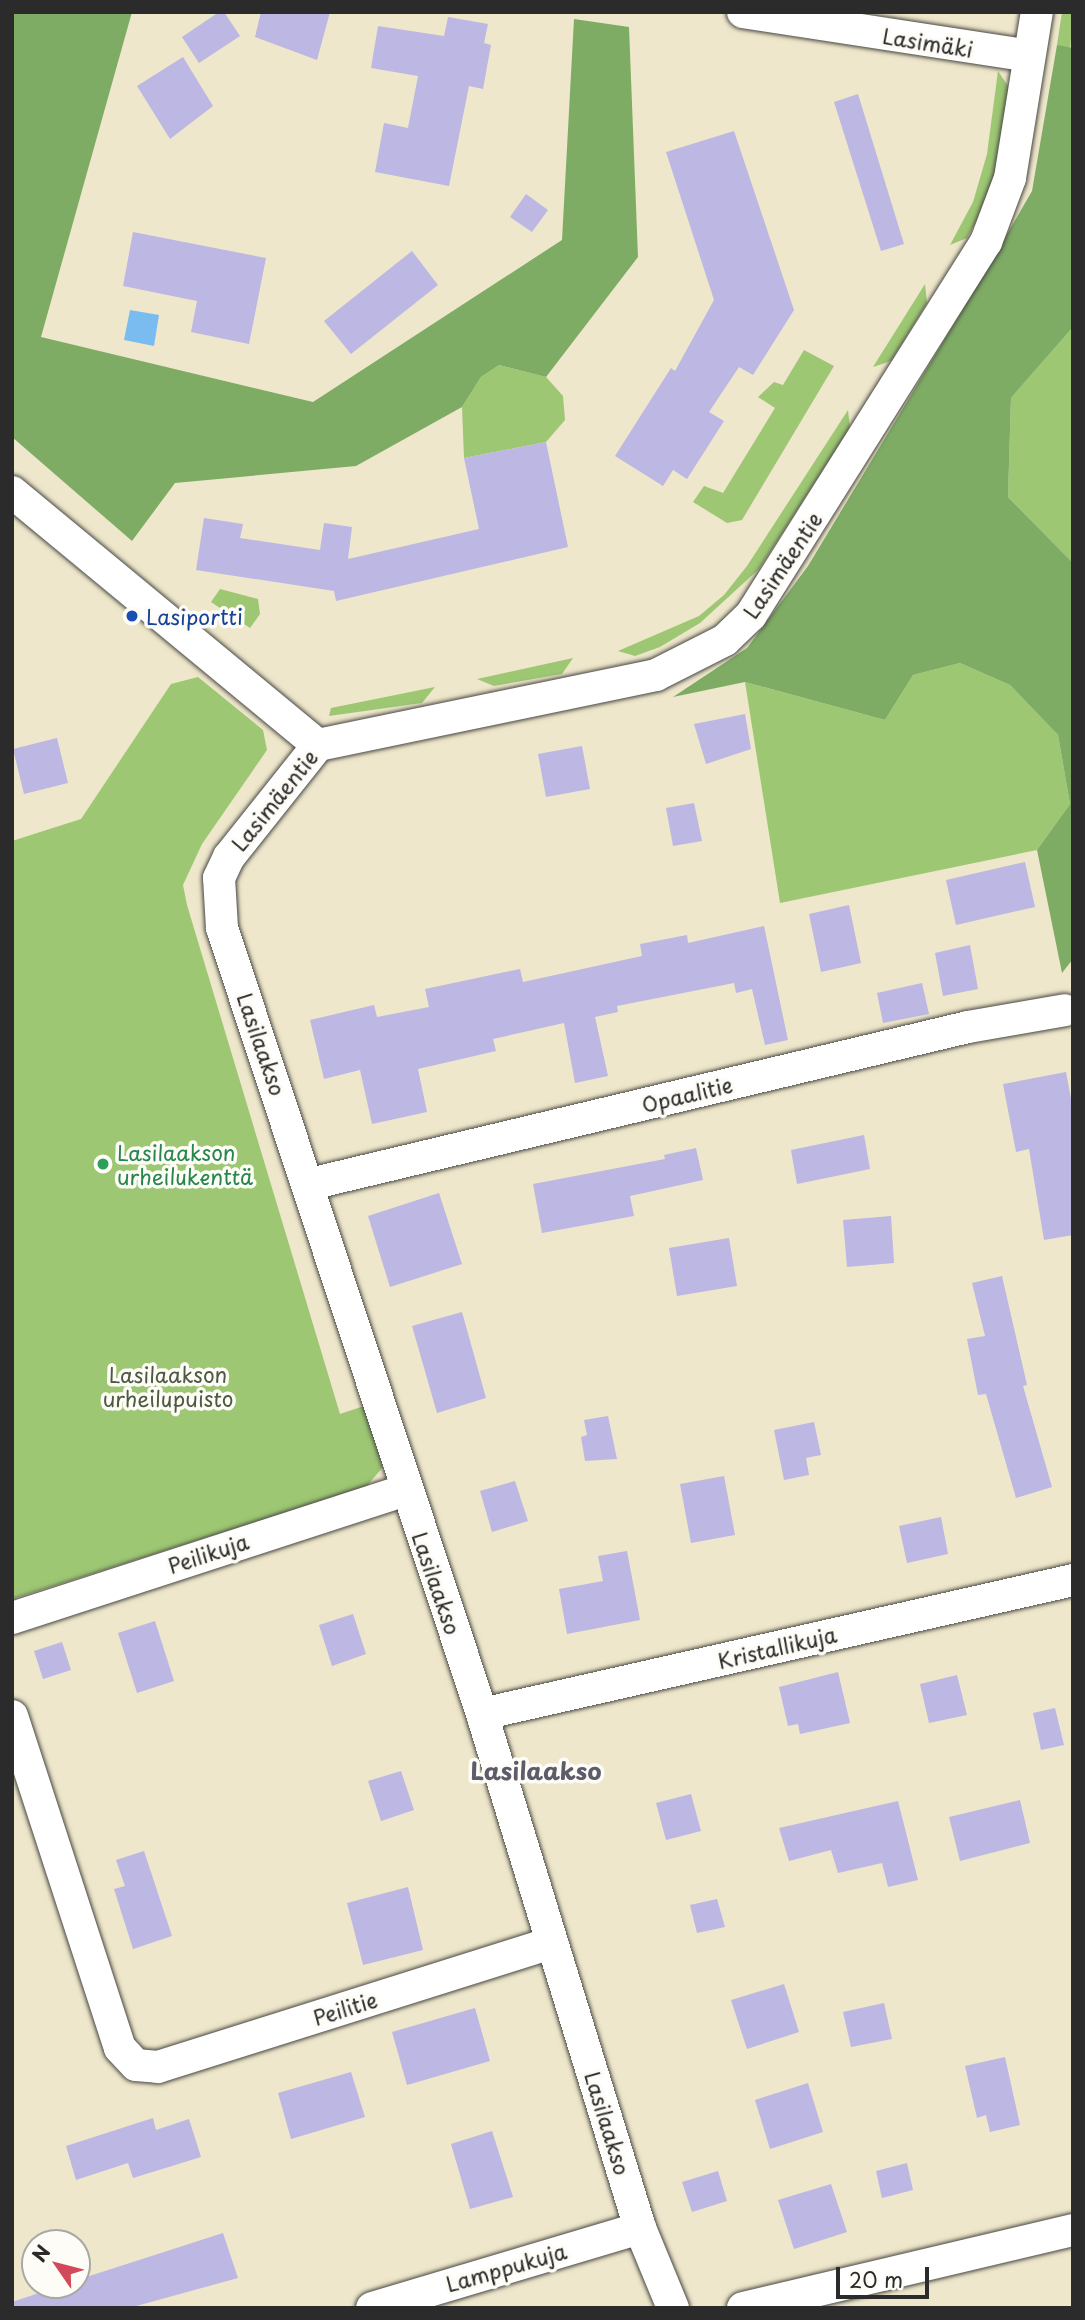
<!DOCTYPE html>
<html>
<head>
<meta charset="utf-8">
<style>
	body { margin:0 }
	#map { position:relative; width:1085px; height:2320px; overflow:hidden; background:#eee7cb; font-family:"Playpen Sans",sans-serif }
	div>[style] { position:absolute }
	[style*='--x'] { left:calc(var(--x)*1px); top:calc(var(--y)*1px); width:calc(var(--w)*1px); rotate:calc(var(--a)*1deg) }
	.green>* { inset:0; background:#9dc773 }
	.forest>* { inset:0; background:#7eac65 }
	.water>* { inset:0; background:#7bbcf0 }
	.building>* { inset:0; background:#bcb7e3 }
	.roads { filter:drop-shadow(0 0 2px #484743) drop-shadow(0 0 2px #484743) }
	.minor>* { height:32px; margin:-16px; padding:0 16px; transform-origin:16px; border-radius:16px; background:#fff }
	.dots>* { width:19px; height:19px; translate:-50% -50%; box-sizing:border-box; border:4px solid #fdfcf7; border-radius:50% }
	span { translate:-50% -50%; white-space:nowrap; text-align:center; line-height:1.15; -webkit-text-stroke:7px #fdfcf7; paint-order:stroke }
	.street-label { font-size:21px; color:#2b2b2b }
	.transit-label { font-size:21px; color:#164399 }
	.left { translate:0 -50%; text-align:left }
	.leisure-label { font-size:21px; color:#27864d }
	.park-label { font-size:21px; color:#4d5a41 }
	.quarter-label { font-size:24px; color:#5e5c6b; font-weight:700 }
	.frame { position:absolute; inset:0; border:14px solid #2b2b2b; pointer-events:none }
	.north { position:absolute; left:21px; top:2229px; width:70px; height:70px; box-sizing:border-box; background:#fdfcf7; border:2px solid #a9a8a5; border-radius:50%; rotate:305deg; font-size:19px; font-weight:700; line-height:28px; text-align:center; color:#2b2b2b }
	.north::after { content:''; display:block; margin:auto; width:24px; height:32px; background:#d1495b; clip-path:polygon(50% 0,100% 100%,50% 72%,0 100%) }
	.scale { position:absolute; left:836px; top:2267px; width:93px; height:32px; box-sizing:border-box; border:4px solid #2b2b2b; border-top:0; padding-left:9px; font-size:21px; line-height:24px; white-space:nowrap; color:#2b2b2b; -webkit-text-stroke:5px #fdfcf7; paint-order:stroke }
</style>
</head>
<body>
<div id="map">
	<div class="green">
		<div style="clip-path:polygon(1062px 12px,1073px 12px,1070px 51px,1057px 45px)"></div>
		<div style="clip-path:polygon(998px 71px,1010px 89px,1000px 158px,986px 204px,967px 238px,950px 245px,973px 202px,987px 154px)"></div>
		<div style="clip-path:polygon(925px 284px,927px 303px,891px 361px,873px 367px)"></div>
		<div style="clip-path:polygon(1073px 327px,1073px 563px,1008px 497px,1011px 398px)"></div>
		<div style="clip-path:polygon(804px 350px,834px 366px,742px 520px,727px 523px,693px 502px,704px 486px,723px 493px,775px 408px,758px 397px,774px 382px,783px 385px)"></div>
		<div style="clip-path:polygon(499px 365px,546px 377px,563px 396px,565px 420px,546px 442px,464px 458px,462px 407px,481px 377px)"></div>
		<div style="clip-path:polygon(848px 410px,850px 428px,759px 569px,700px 623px,660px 647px,635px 656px,618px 651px,699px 616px,724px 595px,747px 566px)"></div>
		<div style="clip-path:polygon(220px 589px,258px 599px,260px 614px,250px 628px,211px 602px)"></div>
		<div style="clip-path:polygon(573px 658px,562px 674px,494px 686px,477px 679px)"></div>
		<div style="clip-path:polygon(960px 663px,1010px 685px,1058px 735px,1070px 804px,1037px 850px,780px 903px,745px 682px,885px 720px,913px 675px)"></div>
		<div style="clip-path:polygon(198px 677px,263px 730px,267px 750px,202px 844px,183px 885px,187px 905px,340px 1414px,364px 1406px,383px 1467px,366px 1487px,12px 1599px,12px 841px,81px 819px,171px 684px)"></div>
		<div style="clip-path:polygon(435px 687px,422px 703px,329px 716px,331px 708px)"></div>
	</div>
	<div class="forest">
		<div style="clip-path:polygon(12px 12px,132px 12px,41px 337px,313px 402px,562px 240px,574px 19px,629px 27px,638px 257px,546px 377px,499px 365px,481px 377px,462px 407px,356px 466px,175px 483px,132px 541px,12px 437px)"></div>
		<div style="clip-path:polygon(1057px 45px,1073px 48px,1073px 327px,1011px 398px,1008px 497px,1073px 563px,1073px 959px,1062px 973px,1037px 850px,1070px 804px,1058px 735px,1010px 685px,960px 663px,913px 675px,885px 720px,745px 682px,673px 697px,747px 648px,808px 566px,984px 274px,1032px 191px)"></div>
	</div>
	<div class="water">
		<div style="clip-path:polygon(130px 310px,159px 315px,154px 346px,124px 340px)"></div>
	</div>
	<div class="building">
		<div style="clip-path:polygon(219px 12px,224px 12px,240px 36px,199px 63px,182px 37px)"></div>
		<div style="clip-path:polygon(261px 12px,330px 12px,317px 60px,255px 37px)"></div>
		<div style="clip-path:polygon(448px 17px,488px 24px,484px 43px,491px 45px,483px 89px,469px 86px,449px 186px,375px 172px,384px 123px,408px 128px,418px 76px,371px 68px,378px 26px,444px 36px)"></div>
		<div style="clip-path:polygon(183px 57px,213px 106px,170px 139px,137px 86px)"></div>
		<div style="clip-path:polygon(858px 94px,904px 244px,881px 251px,834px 102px)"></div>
		<div style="clip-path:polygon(734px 131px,794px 310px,753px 375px,739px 367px,709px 412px,724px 421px,687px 479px,673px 470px,663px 486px,615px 456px,671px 368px,675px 371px,714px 300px,666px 152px)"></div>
		<div style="clip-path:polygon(526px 194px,548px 210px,532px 232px,510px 217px)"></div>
		<div style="clip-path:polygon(133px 232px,266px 258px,249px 344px,191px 332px,197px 301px,123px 286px)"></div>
		<div style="clip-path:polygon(412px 251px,438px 285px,351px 354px,324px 321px)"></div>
		<div style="clip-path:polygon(546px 442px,568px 547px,336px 601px,334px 591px,196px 570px,204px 518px,243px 524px,240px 538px,320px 550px,324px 523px,352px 527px,348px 559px,479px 529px,464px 458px)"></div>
		<div style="clip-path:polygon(745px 714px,751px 749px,706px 764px,694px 724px)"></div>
		<div style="clip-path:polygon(57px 738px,68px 783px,24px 794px,13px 749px)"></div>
		<div style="clip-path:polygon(582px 746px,590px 789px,546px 797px,538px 754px)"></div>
		<div style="clip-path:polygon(694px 803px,702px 841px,673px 846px,666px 808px)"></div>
		<div style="clip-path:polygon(1025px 862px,1035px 907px,956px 925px,946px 880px)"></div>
		<div style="clip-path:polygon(849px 905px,861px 963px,821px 972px,809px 914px)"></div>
		<div style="clip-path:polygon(764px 926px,788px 1040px,765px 1045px,752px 989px,736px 993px,734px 983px,617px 1006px,618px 1012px,595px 1017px,608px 1076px,575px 1083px,564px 1023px,493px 1039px,496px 1051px,418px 1069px,427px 1112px,372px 1124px,360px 1070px,324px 1079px,310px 1020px,374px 1005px,377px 1017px,429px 1007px,425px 989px,520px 969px,523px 982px,642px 956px,640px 944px,687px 935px,688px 943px)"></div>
		<div style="clip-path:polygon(970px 945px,978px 989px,943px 996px,935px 953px)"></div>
		<div style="clip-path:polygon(922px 983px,929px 1014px,883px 1023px,877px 993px)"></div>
		<div style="clip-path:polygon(1066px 1072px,1073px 1109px,1073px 1235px,1044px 1240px,1029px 1149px,1016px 1152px,1003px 1084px)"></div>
		<div style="clip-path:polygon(864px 1135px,870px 1169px,797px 1184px,791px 1150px)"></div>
		<div style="clip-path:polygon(696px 1148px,703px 1180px,630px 1196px,634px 1216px,542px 1233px,533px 1184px,665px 1159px,664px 1155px)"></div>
		<div style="clip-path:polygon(439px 1193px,462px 1264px,390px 1287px,368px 1216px)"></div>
		<div style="clip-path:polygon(891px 1216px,894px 1263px,847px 1267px,843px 1220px)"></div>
		<div style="clip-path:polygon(729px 1238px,737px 1286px,677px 1296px,669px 1248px)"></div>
		<div style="clip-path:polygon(1002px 1276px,1027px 1385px,1023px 1386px,1052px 1487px,1016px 1498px,986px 1394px,978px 1395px,967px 1339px,985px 1336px,972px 1283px)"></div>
		<div style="clip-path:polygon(462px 1312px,486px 1398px,437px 1413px,412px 1326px)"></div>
		<div style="clip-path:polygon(608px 1416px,617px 1459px,585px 1461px,581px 1437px,587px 1435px,584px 1420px)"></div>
		<div style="clip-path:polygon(814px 1422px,821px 1455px,806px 1458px,809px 1475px,784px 1480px,774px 1430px)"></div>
		<div style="clip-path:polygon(724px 1476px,735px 1535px,691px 1543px,680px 1484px)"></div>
		<div style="clip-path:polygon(515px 1481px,528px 1521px,492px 1532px,480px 1491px)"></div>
		<div style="clip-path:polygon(941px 1517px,948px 1554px,907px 1563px,899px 1526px)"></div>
		<div style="clip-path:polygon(627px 1551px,640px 1620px,567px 1634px,559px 1589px,603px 1581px,598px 1556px)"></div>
		<div style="clip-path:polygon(353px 1614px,366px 1654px,332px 1666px,319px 1625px)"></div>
		<div style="clip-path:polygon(155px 1621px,174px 1681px,137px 1693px,118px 1633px)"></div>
		<div style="clip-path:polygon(62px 1642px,71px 1670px,43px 1679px,34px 1651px)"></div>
		<div style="clip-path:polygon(838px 1672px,850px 1723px,800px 1734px,798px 1724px,788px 1726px,779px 1687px)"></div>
		<div style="clip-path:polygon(957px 1675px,967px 1715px,929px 1723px,920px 1684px)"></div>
		<div style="clip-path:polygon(1055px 1708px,1064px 1745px,1041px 1750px,1033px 1713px)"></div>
		<div style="clip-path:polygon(401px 1771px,414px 1810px,381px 1821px,368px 1781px)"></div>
		<div style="clip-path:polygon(691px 1794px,701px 1831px,666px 1840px,656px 1803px)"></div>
		<div style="clip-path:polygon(1020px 1800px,1030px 1843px,960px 1861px,949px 1817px)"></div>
		<div style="clip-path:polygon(898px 1801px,918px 1880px,888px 1887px,882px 1863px,838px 1873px,831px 1850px,789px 1861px,779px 1828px)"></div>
		<div style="clip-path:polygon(144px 1851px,172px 1936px,133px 1949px,114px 1889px,125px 1886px,116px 1860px)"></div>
		<div style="clip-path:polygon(408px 1887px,423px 1950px,363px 1965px,347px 1903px)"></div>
		<div style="clip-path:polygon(717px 1899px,725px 1927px,697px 1933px,690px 1905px)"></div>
		<div style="clip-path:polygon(784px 1984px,799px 2032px,747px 2049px,731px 2000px)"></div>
		<div style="clip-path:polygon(884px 2003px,892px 2039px,851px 2047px,843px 2012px)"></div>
		<div style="clip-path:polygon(475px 2008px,490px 2061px,407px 2085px,392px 2032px)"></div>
		<div style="clip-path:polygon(1005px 2057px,1020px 2125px,990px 2132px,986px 2115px,977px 2118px,965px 2066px)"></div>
		<div style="clip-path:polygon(351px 2072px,365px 2117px,291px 2139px,278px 2093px)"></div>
		<div style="clip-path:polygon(808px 2083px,823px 2132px,770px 2149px,755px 2100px)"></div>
		<div style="clip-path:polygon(153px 2118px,156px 2130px,189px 2119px,201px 2157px,133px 2178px,128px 2163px,76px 2180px,66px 2146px)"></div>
		<div style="clip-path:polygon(492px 2131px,513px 2197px,470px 2209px,451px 2144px)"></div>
		<div style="clip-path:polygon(907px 2163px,913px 2190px,882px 2198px,876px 2171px)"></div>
		<div style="clip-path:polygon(718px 2171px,727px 2201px,692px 2212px,682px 2182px)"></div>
		<div style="clip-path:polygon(831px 2184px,847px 2232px,794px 2249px,778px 2200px)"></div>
		<div style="clip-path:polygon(223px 2233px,238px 2278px,129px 2308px,12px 2308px,12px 2302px,63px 2285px,77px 2285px,77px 2280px)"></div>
	</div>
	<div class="roads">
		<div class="minor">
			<div style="--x:743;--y:12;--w:289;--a:8.7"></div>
			<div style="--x:12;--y:492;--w:397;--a:39.6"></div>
			<div style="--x:310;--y:1184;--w:676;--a:-13.42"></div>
			<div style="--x:968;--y:1027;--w:98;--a:-9.9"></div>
			<div style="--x:12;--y:1618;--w:414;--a:-18"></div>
			<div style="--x:482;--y:1714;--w:606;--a:-12.77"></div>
			<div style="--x:12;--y:1716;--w:349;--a:72"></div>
			<div style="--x:120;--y:2048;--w:23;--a:47"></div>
			<div style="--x:136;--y:2065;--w:22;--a:5"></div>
			<div style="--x:158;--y:2067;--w:413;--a:-17.5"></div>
			<div style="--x:372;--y:2308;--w:280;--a:-16.6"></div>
			<div style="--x:673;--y:2308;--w:87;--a:-112.4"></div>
			<div style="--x:640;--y:2228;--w:538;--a:-107.09"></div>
			<div style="--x:482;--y:1714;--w:828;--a:-108.3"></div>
			<div style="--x:222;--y:928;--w:50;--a:-93.4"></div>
			<div style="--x:219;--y:878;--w:23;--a:-65"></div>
			<div style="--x:229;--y:857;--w:143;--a:-51.5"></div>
			<div style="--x:318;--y:745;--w:345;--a:-11.7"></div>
			<div style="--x:656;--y:675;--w:77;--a:-26.9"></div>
			<div style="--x:725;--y:640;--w:36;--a:-44"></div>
			<div style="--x:751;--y:615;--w:441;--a:-57.8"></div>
			<div style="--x:986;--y:242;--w:68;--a:-69.4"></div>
			<div style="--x:1010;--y:178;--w:168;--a:-80.8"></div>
			<div style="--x:743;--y:2308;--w:339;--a:-13.3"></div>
		</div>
	</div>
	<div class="dots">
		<div style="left:132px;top:616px;background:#1a4fb4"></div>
		<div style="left:103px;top:1164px;background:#2e9e5b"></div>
	</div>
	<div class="street-label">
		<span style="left:928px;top:42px;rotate:9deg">Lasimäki</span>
		<span style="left:782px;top:565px;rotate:-56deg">Lasimäentie</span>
		<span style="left:274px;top:800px;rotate:-51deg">Lasimäentie</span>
		<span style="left:262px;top:1044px;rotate:71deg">Lasilaakso</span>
		<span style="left:687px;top:1094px;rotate:-13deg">Opaalitie</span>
		<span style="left:208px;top:1553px;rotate:-18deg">Peilikuja</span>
		<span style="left:437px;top:1583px;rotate:71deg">Lasilaakso</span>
		<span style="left:777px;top:1647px;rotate:-13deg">Kristallikuja</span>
		<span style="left:345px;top:2008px;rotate:-17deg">Peilitie</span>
		<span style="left:608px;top:2123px;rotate:73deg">Lasilaakso</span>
		<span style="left:506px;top:2267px;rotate:-16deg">Lamppukuja</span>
	</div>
	<div class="transit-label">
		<span class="left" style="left:146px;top:616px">Lasiportti</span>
	</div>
	<div class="leisure-label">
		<span class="left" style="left:117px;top:1164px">Lasilaakson<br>urheilukenttä</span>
	</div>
	<div class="park-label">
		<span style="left:168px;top:1386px">Lasilaakson<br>urheilupuisto</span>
	</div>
	<div class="quarter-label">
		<span style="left:536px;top:1771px">Lasilaakso</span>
	</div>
	<div class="frame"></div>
	<div class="north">N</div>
	<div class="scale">20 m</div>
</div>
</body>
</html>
